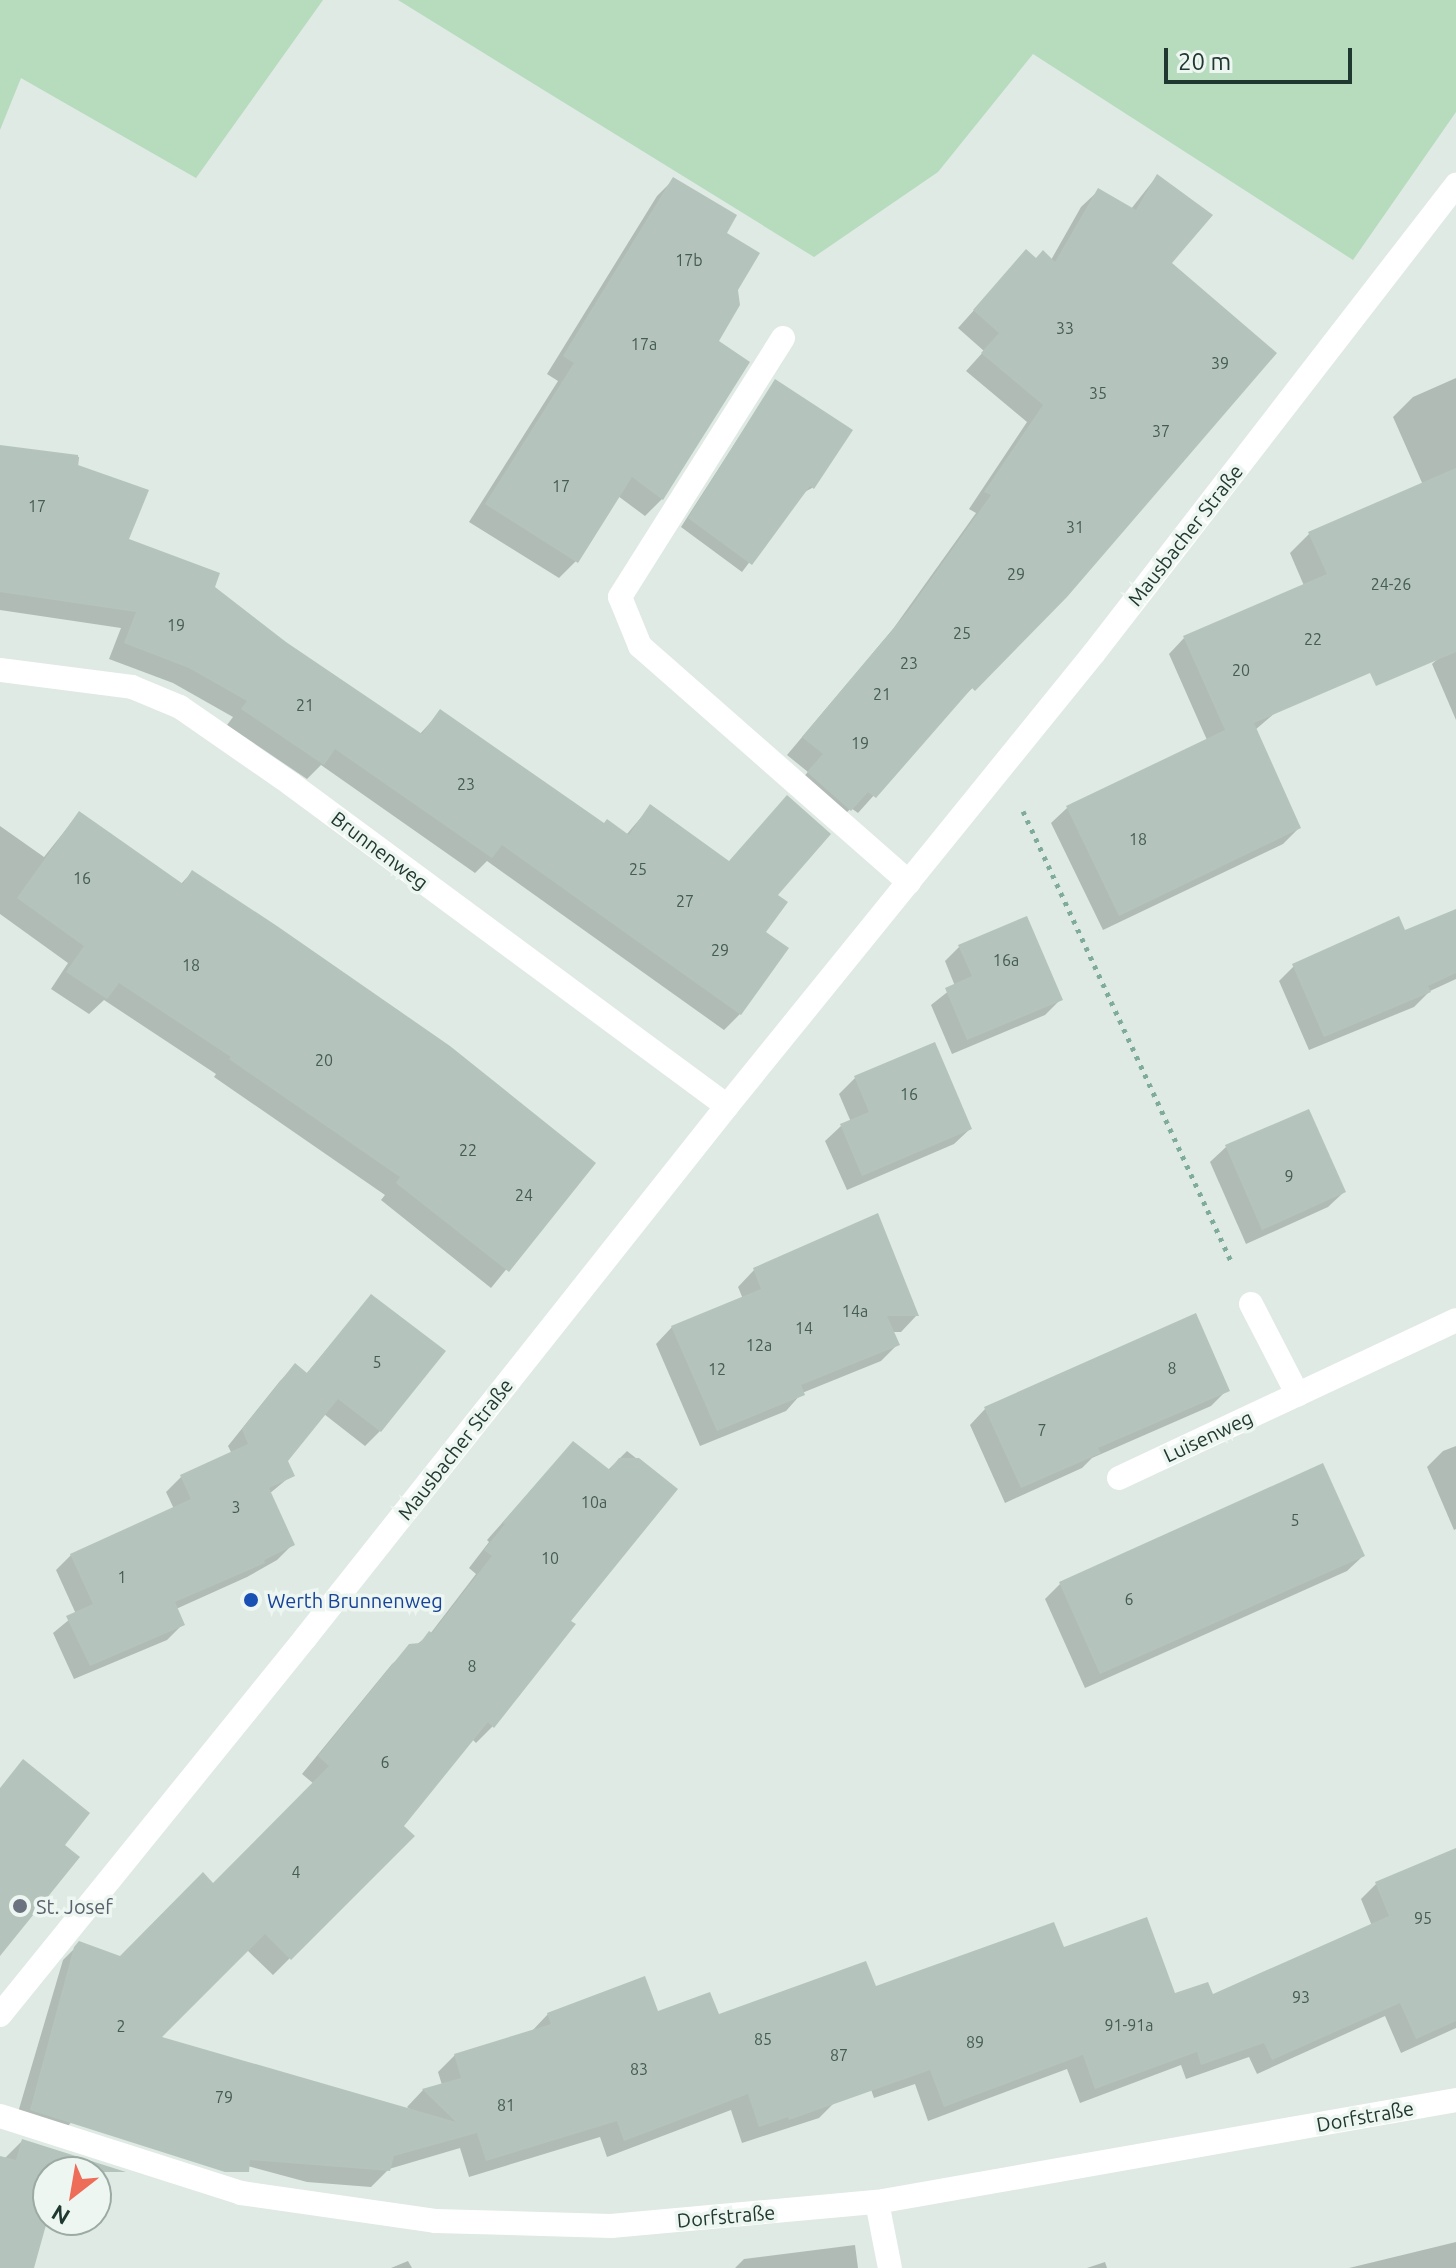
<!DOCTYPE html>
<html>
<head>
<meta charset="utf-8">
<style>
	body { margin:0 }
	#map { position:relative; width:1456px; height:2268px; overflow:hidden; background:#deeae3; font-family:Ubuntu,sans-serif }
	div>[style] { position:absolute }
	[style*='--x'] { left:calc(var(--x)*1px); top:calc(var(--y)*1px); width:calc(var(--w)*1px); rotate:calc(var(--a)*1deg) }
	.green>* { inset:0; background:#b7dbbd }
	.shadow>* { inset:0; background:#0003 }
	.building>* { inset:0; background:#b4c4bc }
	.path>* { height:5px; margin-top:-2.5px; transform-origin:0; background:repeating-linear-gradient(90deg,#7fac9a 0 4px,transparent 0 10px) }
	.lane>* { height:24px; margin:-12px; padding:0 12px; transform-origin:12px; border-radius:12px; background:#fff }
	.street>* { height:24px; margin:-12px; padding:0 12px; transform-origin:12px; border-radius:12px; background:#fff }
	.dots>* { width:22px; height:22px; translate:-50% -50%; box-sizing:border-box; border:4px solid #eef6f2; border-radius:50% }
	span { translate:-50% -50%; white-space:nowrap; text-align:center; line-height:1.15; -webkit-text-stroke:7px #eef6f2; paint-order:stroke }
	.number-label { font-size:16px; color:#455c53 }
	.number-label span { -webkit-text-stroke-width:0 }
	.street-label { font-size:20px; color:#203930 }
	.transit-label { font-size:20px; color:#164399 }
	.left { translate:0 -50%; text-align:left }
	.worship-label { font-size:20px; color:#5b616d }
	.north { position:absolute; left:32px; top:2156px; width:80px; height:80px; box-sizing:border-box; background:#eef6f2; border:2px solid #9caaa4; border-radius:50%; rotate:211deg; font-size:22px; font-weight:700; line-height:32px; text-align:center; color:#203930 }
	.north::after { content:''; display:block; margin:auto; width:28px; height:36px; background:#ee6d58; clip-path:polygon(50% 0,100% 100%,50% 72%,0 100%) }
	.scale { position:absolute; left:1164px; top:48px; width:188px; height:36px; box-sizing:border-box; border:4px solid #203930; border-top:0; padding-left:10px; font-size:24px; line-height:28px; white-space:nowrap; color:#203930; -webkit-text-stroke:6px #eef6f2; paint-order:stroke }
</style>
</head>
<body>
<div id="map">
	<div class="green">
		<div style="clip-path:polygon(0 0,323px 0,196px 178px,21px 78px,0 130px)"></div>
		<div style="clip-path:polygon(398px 0,1456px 0,1456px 112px,1353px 260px,1033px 54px,938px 172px,814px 257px)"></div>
	</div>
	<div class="shadow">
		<div style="clip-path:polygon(1157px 176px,1169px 263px,1066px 596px,955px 705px,858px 813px,851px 808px,833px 827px,791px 790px,808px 772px,787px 755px,893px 629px,976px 513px,969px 509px,1027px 422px,966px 371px,984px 351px,958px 328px,1026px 252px,1036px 260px,1051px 260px,1081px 207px,1098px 191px,1131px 209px)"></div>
		<div style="clip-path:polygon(674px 179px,735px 290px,662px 499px,645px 516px,618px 496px,576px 561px,559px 578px,469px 522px,558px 381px,547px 374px,657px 196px)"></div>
		<div style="clip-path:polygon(1456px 378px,1456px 561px,1320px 623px,1290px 553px,1310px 533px,1423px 485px,1393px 417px,1413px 397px)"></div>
		<div style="clip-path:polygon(775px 381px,850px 431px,812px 488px,801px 494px,742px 572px,681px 527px)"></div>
		<div style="clip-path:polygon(0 447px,79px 457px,78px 467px,127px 540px,213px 587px,285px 644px,419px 735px,440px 712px,604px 825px,626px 835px,650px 807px,775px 895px,740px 1014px,724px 1030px,487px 861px,475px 873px,321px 765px,307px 779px,227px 725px,233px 717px,173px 683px,109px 659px,121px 628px,0 610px)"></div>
		<div style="clip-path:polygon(1184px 638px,1276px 712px,1255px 730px,1299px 828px,1283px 844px,1103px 930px,1051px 823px,1067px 808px,1207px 740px,1169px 654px)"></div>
		<div style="clip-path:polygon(1456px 642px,1456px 720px,1432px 664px)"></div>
		<div style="clip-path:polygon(79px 813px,180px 885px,192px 872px,593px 1163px,491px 1288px,381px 1200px,385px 1195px,214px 1077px,216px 1074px,104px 1000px,89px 1014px,51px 989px,68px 963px,0 914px,0 826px,44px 857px)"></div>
		<div style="clip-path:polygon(1456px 915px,1456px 979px,1430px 991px,1414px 1007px,1309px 1050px,1279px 981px,1294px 966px)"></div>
		<div style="clip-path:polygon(960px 946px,1060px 1000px,1045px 1015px,952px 1054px,931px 1005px,955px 986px,945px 961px)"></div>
		<div style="clip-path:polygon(934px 1045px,970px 1129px,954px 1144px,847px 1190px,825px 1141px,841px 1126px,851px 1122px,839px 1094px,855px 1078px)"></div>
		<div style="clip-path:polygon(1226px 1147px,1344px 1192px,1328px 1207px,1246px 1244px,1210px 1162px)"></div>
		<div style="clip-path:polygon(754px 1270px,917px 1315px,901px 1332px,892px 1332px,897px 1345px,881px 1361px,802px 1393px,786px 1411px,700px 1446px,656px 1344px,672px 1327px,743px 1299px,738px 1287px)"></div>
		<div style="clip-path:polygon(372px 1296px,380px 1431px,365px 1446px,324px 1414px,286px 1461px,292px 1475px,269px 1494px,292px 1545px,277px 1560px,247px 1577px,176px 1609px,182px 1625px,167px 1640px,74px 1679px,53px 1633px,76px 1614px,56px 1570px,71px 1555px,174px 1509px,166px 1492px,181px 1477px,232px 1454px,228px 1446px,280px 1381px,295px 1366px,306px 1374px)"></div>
		<div style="clip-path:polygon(1227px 1390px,1211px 1406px,1092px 1458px,1082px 1468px,1005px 1503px,970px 1425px,985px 1409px)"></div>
		<div style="clip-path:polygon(573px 1443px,607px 1471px,627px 1451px,675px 1489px,569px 1621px,493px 1726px,476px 1743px,472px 1739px,401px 1827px,412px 1836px,273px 1975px,246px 1949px,158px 2038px,412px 2111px,407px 2107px,423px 2090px,442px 2085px,438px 2072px,455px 2055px,531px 2032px,548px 2014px,718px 2017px,836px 2101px,819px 2118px,742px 2143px,731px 2110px,607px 2157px,600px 2137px,469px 2177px,460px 2148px,389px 2169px,371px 2187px,307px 2182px,74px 2119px,56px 2140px,14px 2126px,63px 1960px,80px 1943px,120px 1959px,213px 1886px,314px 1784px,302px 1774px,392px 1664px,430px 1634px,476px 1574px,469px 1568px,489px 1542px,487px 1540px)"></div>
		<div style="clip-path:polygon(1456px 1446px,1456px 1529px,1454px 1530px,1427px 1467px,1443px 1451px)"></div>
		<div style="clip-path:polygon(1363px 1556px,1347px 1571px,1085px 1688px,1045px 1599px,1060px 1584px)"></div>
		<div style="clip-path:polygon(1456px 1850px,1456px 2028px,1401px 2053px,1385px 2016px,1257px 2074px,1249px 2057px,1186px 2079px,1181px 2065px,1080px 2103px,1067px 2069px,928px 2121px,915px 2084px,874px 2098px,843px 2010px,1063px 1949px,1174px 1996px,1212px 1997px,1372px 1926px,1361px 1899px,1376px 1884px)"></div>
		<div style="clip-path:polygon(22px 2141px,59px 2172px,48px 2172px,48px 2210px,0 2259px,0 2158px,4px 2159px)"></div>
		<div style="clip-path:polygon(1456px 2242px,1456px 2268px,1349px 2268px)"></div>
		<div style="clip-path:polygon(855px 2245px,858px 2268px,735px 2268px,744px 2259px)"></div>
		<div style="clip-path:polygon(408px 2261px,412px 2268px,391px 2268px)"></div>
		<div style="clip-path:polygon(1105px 2262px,1107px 2268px,1087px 2268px)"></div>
	</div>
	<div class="building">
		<div style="clip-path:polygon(1157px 174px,1213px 215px,1172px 263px,1277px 353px,1067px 597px,975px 691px,972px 688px,876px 798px,868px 792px,851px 811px,807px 772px,823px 754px,802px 737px,909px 610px,991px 495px,984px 492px,1043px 405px,981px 353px,999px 333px,973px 310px,1026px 249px,1036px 258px,1043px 250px,1055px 262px,1098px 188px,1136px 210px)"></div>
		<div style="clip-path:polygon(673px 177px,737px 215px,727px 233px,760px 253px,738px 290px,740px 305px,719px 341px,750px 362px,663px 500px,632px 477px,578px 563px,485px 504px,574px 363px,563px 356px)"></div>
		<div style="clip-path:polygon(775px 379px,853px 430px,814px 489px,810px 486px,752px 565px,688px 518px)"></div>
		<div style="clip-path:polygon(0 445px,78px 455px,78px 465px,149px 490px,129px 539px,220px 573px,215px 587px,286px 642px,422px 734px,440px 709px,604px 823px,607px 819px,629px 835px,650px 804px,729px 861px,787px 795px,831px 834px,778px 895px,788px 902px,766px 932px,789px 948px,741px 1015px,502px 845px,492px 858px,335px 749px,324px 765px,241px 709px,247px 701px,189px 668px,124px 643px,136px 612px,0 592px)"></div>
		<div style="clip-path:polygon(1456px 468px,1456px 652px,1376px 686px,1370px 673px,1254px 723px,1301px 828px,1119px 916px,1066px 806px,1225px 730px,1183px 636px,1327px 574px,1308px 532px)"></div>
		<div style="clip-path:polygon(79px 811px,183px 884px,192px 870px,277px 926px,450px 1046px,596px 1163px,509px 1272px,396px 1183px,400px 1177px,229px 1059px,231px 1057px,119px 983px,107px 999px,66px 972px,84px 946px,17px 898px)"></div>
		<div style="clip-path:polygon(1456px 909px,1456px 973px,1428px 986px,1431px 992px,1324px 1037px,1292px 964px,1399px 916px,1405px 930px)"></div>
		<div style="clip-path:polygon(1027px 916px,1063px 1000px,967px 1040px,945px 988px,972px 976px,958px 945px)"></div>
		<div style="clip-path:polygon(935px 1042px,972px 1129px,862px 1176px,840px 1124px,869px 1112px,854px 1076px)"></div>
		<div style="clip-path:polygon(1309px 1109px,1346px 1192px,1262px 1230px,1225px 1145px)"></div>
		<div style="clip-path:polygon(878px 1213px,919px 1316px,887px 1316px,900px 1345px,801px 1385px,805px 1395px,717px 1431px,671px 1326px,761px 1289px,753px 1268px)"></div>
		<div style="clip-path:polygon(371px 1294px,446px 1351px,381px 1432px,338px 1399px,288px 1461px,295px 1476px,269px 1488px,295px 1545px,264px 1560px,265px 1563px,175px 1602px,185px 1625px,90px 1666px,66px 1616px,93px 1604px,70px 1554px,191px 1499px,180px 1475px,248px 1444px,242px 1429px,295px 1363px,307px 1373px)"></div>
		<div style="clip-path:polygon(1196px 1313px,1230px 1391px,1098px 1448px,1101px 1453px,1021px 1488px,984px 1407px)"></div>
		<div style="clip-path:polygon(573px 1441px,610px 1470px,619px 1458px,639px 1458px,678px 1489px,571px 1621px,576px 1624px,494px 1728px,488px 1722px,404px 1826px,415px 1836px,291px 1960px,265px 1934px,162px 2037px,456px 2122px,422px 2089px,461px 2078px,454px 2054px,551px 2024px,547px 2013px,645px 1976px,658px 2011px,710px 1992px,719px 2014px,866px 1961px,876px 1986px,1054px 1922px,1064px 1947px,1147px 1917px,1175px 1993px,1208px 1982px,1213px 1994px,1389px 1916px,1375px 1882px,1456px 1848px,1456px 2021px,1416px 2039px,1400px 2003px,1272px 2060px,1264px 2043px,1201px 2065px,1197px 2052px,1095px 2089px,1083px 2055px,944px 2107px,930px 2070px,789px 2120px,788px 2117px,759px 2127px,748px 2094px,624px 2141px,617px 2121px,486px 2161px,477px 2133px,394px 2156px,390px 2171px,250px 2160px,249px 2172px,225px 2172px,30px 2110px,74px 1947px,79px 1941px,120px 1956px,203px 1872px,213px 1883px,329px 1766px,318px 1756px,409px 1644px,420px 1643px,429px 1631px,432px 1633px,492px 1556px,484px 1550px,505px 1524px,502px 1523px)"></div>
		<div style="clip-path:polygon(1323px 1463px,1365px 1556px,1100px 1674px,1059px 1582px)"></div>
		<div style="clip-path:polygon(23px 1759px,90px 1813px,65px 1845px,80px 1857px,0 1956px,0 1788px)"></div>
		<div style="clip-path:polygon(22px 2139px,126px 2172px,48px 2172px,48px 2218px,34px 2268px,0 2268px,0 2156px,16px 2160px)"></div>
	</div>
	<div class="path">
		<div style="--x:1023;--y:811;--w:498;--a:65.2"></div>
	</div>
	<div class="lane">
		<div style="--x:783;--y:338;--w:306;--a:122.2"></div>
		<div style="--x:620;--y:597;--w:53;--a:67.8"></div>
		<div style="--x:640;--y:646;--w:358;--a:41.3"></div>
	</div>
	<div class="street">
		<div style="--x:0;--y:670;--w:133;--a:7.3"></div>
		<div style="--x:132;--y:687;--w:52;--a:22.6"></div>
		<div style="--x:180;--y:707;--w:135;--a:34.7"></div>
		<div style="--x:291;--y:784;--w:542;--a:36.45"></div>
		<div style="--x:1251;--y:1304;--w:102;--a:62.7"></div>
		<div style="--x:1119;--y:1478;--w:372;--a:-25.1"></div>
		<div style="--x:0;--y:2015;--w:486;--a:-51"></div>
		<div style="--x:306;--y:1637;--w:678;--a:-51.59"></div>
		<div style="--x:727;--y:1106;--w:583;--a:-50.99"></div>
		<div style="--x:1094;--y:653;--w:592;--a:-52.28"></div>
		<div style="--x:0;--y:2116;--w:253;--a:17.7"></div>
		<div style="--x:241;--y:2193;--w:196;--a:8.2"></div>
		<div style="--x:435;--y:2221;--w:176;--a:1.6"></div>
		<div style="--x:611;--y:2226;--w:267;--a:-5.2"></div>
		<div style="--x:877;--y:2202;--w:588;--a:-9.99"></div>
		<div style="--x:877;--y:2202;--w:67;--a:78.9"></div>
	</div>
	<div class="dots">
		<div style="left:251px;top:1600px;background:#1a4fb4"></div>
		<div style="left:20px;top:1906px;background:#6b7280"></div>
	</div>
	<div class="number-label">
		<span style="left:689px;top:260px">17b</span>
		<span style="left:1065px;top:328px">33</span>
		<span style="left:644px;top:344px">17a</span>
		<span style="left:1220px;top:363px">39</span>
		<span style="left:1098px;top:393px">35</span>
		<span style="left:1161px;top:431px">37</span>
		<span style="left:561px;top:486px">17</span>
		<span style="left:37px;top:506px">17</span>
		<span style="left:1075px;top:527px">31</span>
		<span style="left:1016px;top:574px">29</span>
		<span style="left:1391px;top:584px">24-26</span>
		<span style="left:176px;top:625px">19</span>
		<span style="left:962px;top:633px">25</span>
		<span style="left:1313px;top:639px">22</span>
		<span style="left:909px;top:663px">23</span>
		<span style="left:1241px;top:670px">20</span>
		<span style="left:882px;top:694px">21</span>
		<span style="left:305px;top:705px">21</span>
		<span style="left:860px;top:743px">19</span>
		<span style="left:466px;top:784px">23</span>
		<span style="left:1138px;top:839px">18</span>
		<span style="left:638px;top:869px">25</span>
		<span style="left:82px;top:878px">16</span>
		<span style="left:685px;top:901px">27</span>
		<span style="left:720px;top:950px">29</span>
		<span style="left:1006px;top:960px">16a</span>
		<span style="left:191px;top:965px">18</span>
		<span style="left:324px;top:1060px">20</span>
		<span style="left:909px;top:1094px">16</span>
		<span style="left:468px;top:1150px">22</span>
		<span style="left:1289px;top:1176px">9</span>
		<span style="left:524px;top:1195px">24</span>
		<span style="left:855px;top:1311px">14a</span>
		<span style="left:804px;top:1328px">14</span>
		<span style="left:759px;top:1345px">12a</span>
		<span style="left:377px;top:1362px">5</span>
		<span style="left:1172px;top:1368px">8</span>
		<span style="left:717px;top:1369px">12</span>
		<span style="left:1042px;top:1430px">7</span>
		<span style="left:594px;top:1502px">10a</span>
		<span style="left:236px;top:1507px">3</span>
		<span style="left:1295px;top:1520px">5</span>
		<span style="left:550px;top:1558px">10</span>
		<span style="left:122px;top:1577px">1</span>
		<span style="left:1129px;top:1599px">6</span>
		<span style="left:472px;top:1666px">8</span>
		<span style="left:385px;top:1762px">6</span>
		<span style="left:296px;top:1872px">4</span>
		<span style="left:1423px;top:1918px">95</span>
		<span style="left:1301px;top:1997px">93</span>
		<span style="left:1129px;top:2025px">91-91a</span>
		<span style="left:121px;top:2026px">2</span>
		<span style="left:763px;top:2039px">85</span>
		<span style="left:975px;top:2042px">89</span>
		<span style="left:839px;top:2055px">87</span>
		<span style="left:639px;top:2069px">83</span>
		<span style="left:224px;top:2097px">79</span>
		<span style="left:506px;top:2105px">81</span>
	</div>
	<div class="street-label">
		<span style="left:1185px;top:535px;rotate:-52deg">Mausbacher Straße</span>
		<span style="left:380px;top:850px;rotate:37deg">Brunnenweg</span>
		<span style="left:1208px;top:1436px;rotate:-25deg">Luisenweg</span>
		<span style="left:455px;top:1449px;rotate:-52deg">Mausbacher Straße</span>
		<span style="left:1365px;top:2116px;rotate:-10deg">Dorfstraße</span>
		<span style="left:726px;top:2216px;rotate:-5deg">Dorfstraße</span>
	</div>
	<div class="transit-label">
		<span class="left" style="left:267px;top:1600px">Werth Brunnenweg</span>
	</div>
	<div class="worship-label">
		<span class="left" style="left:36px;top:1906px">St. Josef</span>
	</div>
	<div class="north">N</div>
	<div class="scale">20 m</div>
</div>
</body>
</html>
